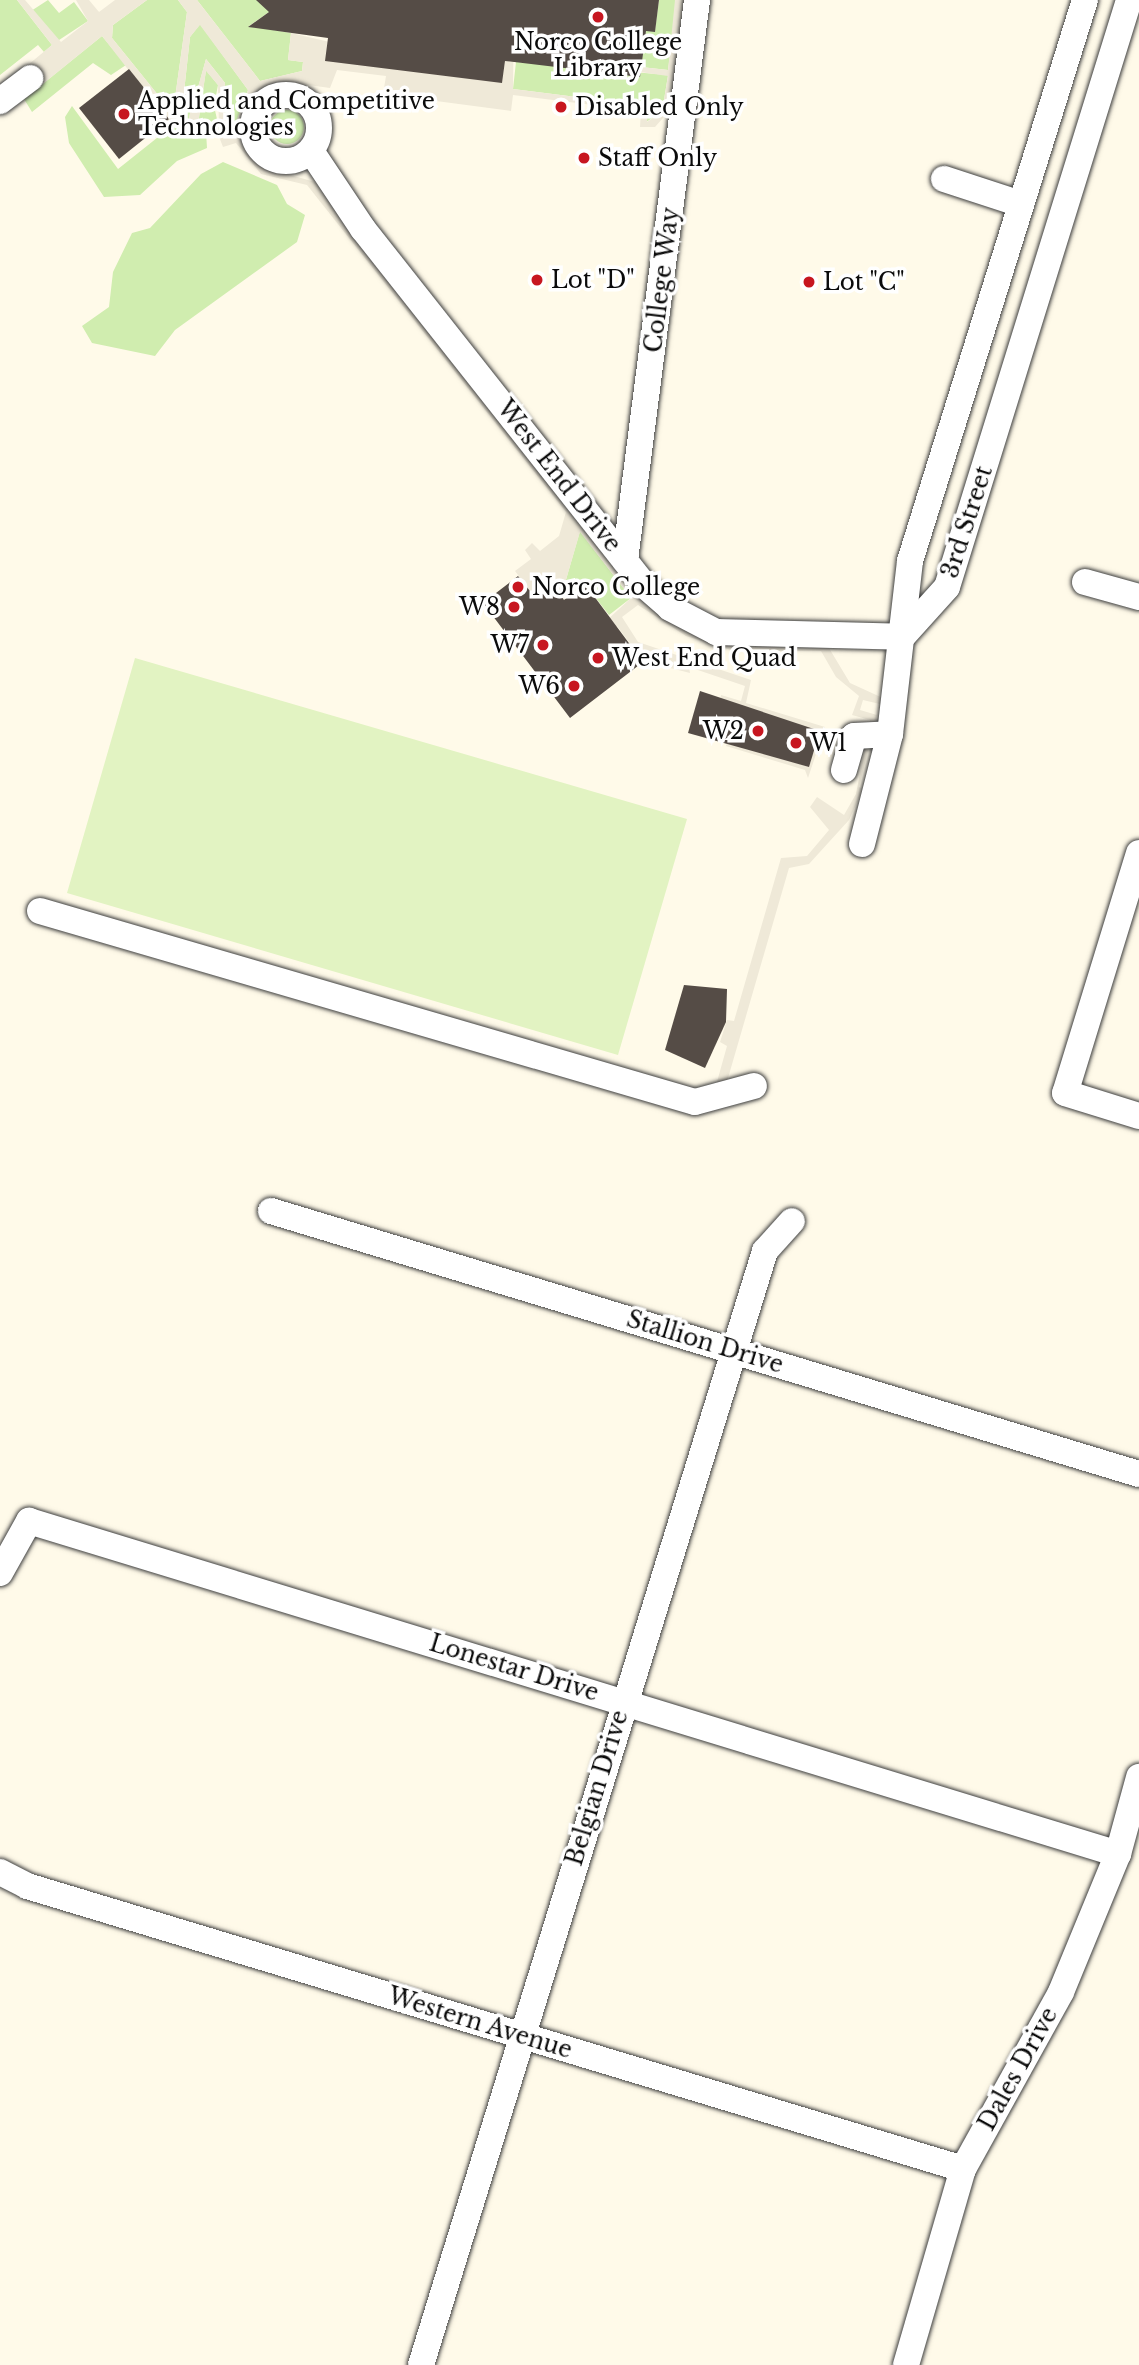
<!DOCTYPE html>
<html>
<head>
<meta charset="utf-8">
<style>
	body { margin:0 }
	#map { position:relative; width:1139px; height:2365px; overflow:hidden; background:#fffae9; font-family:"Libre Baskerville",serif }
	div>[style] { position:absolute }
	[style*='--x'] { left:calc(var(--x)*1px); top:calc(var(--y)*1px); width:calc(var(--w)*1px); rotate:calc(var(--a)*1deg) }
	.green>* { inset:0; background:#d0edaf }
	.round { border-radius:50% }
	.pitch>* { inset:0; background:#e2f3c2 }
	.plaza>* { inset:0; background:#efe9d8 }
	.building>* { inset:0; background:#554c46 }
	.roads { filter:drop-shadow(0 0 2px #3e3e3e) drop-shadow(0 0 2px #3e3e3e) }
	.minor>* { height:26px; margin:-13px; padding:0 13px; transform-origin:13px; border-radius:13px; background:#fff }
	.minor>.ring { margin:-13px; padding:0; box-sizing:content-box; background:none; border:26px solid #fff; border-radius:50% }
	.dots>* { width:19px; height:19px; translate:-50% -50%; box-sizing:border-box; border:4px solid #fff; border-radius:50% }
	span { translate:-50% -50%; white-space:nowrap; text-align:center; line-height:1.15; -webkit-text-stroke:7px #fff; paint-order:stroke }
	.poi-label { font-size:23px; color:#0b0b0b }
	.left { translate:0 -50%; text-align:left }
	.right { translate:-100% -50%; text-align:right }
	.street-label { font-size:23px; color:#0b0b0b }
</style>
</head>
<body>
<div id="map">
	<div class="green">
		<div style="clip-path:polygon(0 0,17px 0,52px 45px,44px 52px,38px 45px,0 75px)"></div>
		<div style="clip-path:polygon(48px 0,59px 13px,74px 2px,88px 21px,56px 42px,31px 11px)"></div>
		<div style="clip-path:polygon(147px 0,178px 0,187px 12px,175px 98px,192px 102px,189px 119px,175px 116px,112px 38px,113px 25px)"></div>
		<div style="clip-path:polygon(197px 0,271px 0,269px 12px,249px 26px,291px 33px,288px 60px,303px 62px,302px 71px,260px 81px)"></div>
		<div style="clip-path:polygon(659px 0,675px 0,676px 7px,668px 70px,641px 67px,646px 31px,655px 31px)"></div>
		<div style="clip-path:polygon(200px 24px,248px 90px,234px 130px,221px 107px,225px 83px,206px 59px,196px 95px,184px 92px,190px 37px)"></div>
		<div style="clip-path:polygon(102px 36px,126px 65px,111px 75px,93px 63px,32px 112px,24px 99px)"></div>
		<div style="clip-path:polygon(516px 62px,668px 75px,662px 112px,646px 122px,648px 106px,513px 89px)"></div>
		<div style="clip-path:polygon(206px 70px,218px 85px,214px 106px,219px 128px,198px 124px)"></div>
		<div style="clip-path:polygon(72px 106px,118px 169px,172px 126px,206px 132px,207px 148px,177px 161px,140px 195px,104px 197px,69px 143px,65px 117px)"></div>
		<div class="round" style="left:270px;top:110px;width:34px;height:34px"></div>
		<div style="clip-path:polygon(223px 162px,277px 185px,287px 204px,305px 215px,297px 242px,175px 330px,155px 356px,92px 343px,82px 326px,109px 307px,113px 272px,132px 233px,150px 228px,201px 174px)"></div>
		<div style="clip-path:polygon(580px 531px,631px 598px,609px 615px,585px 584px,568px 597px,563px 590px)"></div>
	</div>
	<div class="pitch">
		<div style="clip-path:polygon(135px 658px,687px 819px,618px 1055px,67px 893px)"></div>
	</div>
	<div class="plaza">
		<div style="clip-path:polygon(evenodd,17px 0,25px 0,61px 42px,88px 21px,76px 0,89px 0,99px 12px,115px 0,147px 0,113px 25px,112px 38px,175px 116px,189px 119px,192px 102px,175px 98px,187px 12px,178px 0,197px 0,260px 81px,302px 71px,303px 62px,288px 60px,291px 33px,502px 82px,514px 0,513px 89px,648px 106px,647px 122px,662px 112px,668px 76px,640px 72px,641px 67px,668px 70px,675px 0,684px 0,670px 110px,655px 127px,640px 127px,641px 111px,513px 95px,511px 111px,383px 94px,386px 76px,337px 70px,330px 88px,287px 82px,264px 88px,247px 106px,241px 133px,262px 167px,315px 182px,644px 602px,829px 648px,850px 683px,885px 699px,884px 705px,863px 700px,860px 710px,877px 715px,859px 787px,863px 789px,849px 820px,809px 864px,789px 868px,726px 1085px,715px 1089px,727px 1046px,720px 1042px,727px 1020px,734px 1021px,781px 858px,807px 856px,829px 830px,810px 807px,817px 797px,844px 815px,856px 794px,870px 720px,852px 715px,859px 696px,836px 677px,821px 651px,734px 651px,686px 636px,638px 605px,622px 617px,638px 642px,751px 680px,746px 703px,825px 727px,808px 778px,805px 770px,726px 746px,740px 706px,720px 701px,721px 695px,741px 701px,745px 686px,689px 667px,690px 673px,643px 661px,617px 626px,544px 682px,539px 676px,574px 649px,515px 571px,531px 559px,525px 550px,532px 543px,540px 551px,559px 536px,566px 512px,307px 185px,261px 174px,236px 143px,223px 147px,218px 134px,172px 126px,102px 36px,38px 88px,23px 69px,52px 45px,17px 0,200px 25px,248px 90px,233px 130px,221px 107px,225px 83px,206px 59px,196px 94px,184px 92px,190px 37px,200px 25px,17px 0,206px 71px,218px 85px,219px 128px,198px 124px,206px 71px,17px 0,580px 532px,631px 598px,594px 632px,563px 590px,580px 532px,17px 0,820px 731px,809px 767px,734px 744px,820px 731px)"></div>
	</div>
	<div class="building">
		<div style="clip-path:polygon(256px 0,659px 0,655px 32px,646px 31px,640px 77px,505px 61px,502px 83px,325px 61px,328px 38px,248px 27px,269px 12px)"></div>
		<div style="clip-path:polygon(129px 69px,169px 119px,119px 159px,79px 108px)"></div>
		<div style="clip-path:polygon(518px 576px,534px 596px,551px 583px,564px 600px,585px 584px,643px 662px,570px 718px,483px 603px)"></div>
		<div style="clip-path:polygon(700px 691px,820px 731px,809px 767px,688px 733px)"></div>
		<div style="clip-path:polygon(684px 985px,727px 989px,726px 1022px,705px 1068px,665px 1050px)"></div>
	</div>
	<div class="roads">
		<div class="minor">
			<div class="ring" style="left:253px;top:95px;width:40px;height:40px"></div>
			<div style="--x:0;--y:101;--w:38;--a:-37"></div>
			<div style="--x:311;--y:151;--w:94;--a:56.3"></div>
			<div style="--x:363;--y:229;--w:454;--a:51.7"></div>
			<div style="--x:644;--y:585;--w:35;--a:41"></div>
			<div style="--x:670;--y:608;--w:52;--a:27.6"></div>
			<div style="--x:716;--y:632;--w:186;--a:1.5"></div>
			<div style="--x:944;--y:179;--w:81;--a:18"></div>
			<div style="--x:625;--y:560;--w:565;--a:-82.67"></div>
			<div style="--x:1085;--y:582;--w:56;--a:15.5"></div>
			<div style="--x:902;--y:637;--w:67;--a:-48"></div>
			<div style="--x:947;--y:587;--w:615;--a:-72.77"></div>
			<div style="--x:844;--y:770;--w:35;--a:-74"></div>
			<div style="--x:854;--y:736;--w:36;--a:-3"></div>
			<div style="--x:862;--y:844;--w:114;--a:-75.7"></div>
			<div style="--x:890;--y:734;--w:174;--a:-83.4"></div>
			<div style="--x:910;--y:561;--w:588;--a:-72.68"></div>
			<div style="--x:1139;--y:853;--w:251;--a:107.1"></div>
			<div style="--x:1065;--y:1093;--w:77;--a:17.3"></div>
			<div style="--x:40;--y:911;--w:682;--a:16.26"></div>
			<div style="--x:695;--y:1102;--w:61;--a:-15.2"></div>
			<div style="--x:271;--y:1211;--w:907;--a:16.86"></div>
			<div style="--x:0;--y:1573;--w:60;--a:-60.9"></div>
			<div style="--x:29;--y:1521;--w:1139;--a:17"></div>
			<div style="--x:0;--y:1872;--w:30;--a:27"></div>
			<div style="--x:27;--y:1886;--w:978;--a:16.82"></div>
			<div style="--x:421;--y:2365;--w:1166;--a:-72.84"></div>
			<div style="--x:765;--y:1251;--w:40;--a:-48"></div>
			<div style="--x:906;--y:2365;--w:204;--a:-73.8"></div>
			<div style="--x:963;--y:2169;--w:202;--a:-61"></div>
			<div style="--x:1061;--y:1992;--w:149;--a:-67.6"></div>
			<div style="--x:1118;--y:1854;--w:80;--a:-74.7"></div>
		</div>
	</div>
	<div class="dots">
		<div style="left:598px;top:17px;background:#c71620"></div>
		<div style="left:561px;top:107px;background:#c71620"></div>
		<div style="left:124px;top:114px;background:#c71620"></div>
		<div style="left:584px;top:158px;background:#c71620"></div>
		<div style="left:537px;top:280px;background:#c71620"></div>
		<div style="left:809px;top:282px;background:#c71620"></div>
		<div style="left:518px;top:587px;background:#c71620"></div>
		<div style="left:514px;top:607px;background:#c71620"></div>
		<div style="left:543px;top:645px;background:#c71620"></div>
		<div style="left:598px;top:658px;background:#c71620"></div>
		<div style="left:574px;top:686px;background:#c71620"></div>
		<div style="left:758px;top:731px;background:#c71620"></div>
		<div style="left:796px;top:743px;background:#c71620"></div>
	</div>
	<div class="poi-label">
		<span style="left:598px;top:55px">Norco College<br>Library</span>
		<span class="left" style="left:138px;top:114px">Applied and Competitive<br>Technologies</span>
		<span class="left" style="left:575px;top:107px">Disabled Only</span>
		<span class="left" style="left:598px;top:158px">Staff Only</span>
		<span class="left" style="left:551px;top:280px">Lot "D"</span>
		<span class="left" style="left:823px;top:282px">Lot "C"</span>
		<span class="left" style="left:532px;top:587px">Norco College</span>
		<span class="right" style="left:500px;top:607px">W8</span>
		<span class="right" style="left:529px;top:645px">W7</span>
		<span class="left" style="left:612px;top:658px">West End Quad</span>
		<span class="right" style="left:560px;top:686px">W6</span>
		<span class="right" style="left:744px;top:731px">W2</span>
		<span class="left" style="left:810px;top:743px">W1</span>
	</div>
	<div class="street-label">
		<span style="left:662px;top:280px;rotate:-83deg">College Way</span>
		<span style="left:559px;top:476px;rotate:52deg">West End Drive</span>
		<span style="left:967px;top:522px;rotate:-72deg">3rd Street</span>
		<span style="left:705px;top:1342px;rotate:17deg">Stallion Drive</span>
		<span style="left:514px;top:1668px;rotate:17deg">Lonestar Drive</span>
		<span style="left:597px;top:1788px;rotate:-73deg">Belgian Drive</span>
		<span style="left:480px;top:2023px;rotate:17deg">Western Avenue</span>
		<span style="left:1018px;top:2069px;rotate:-61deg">Dales Drive</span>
	</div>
</div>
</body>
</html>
